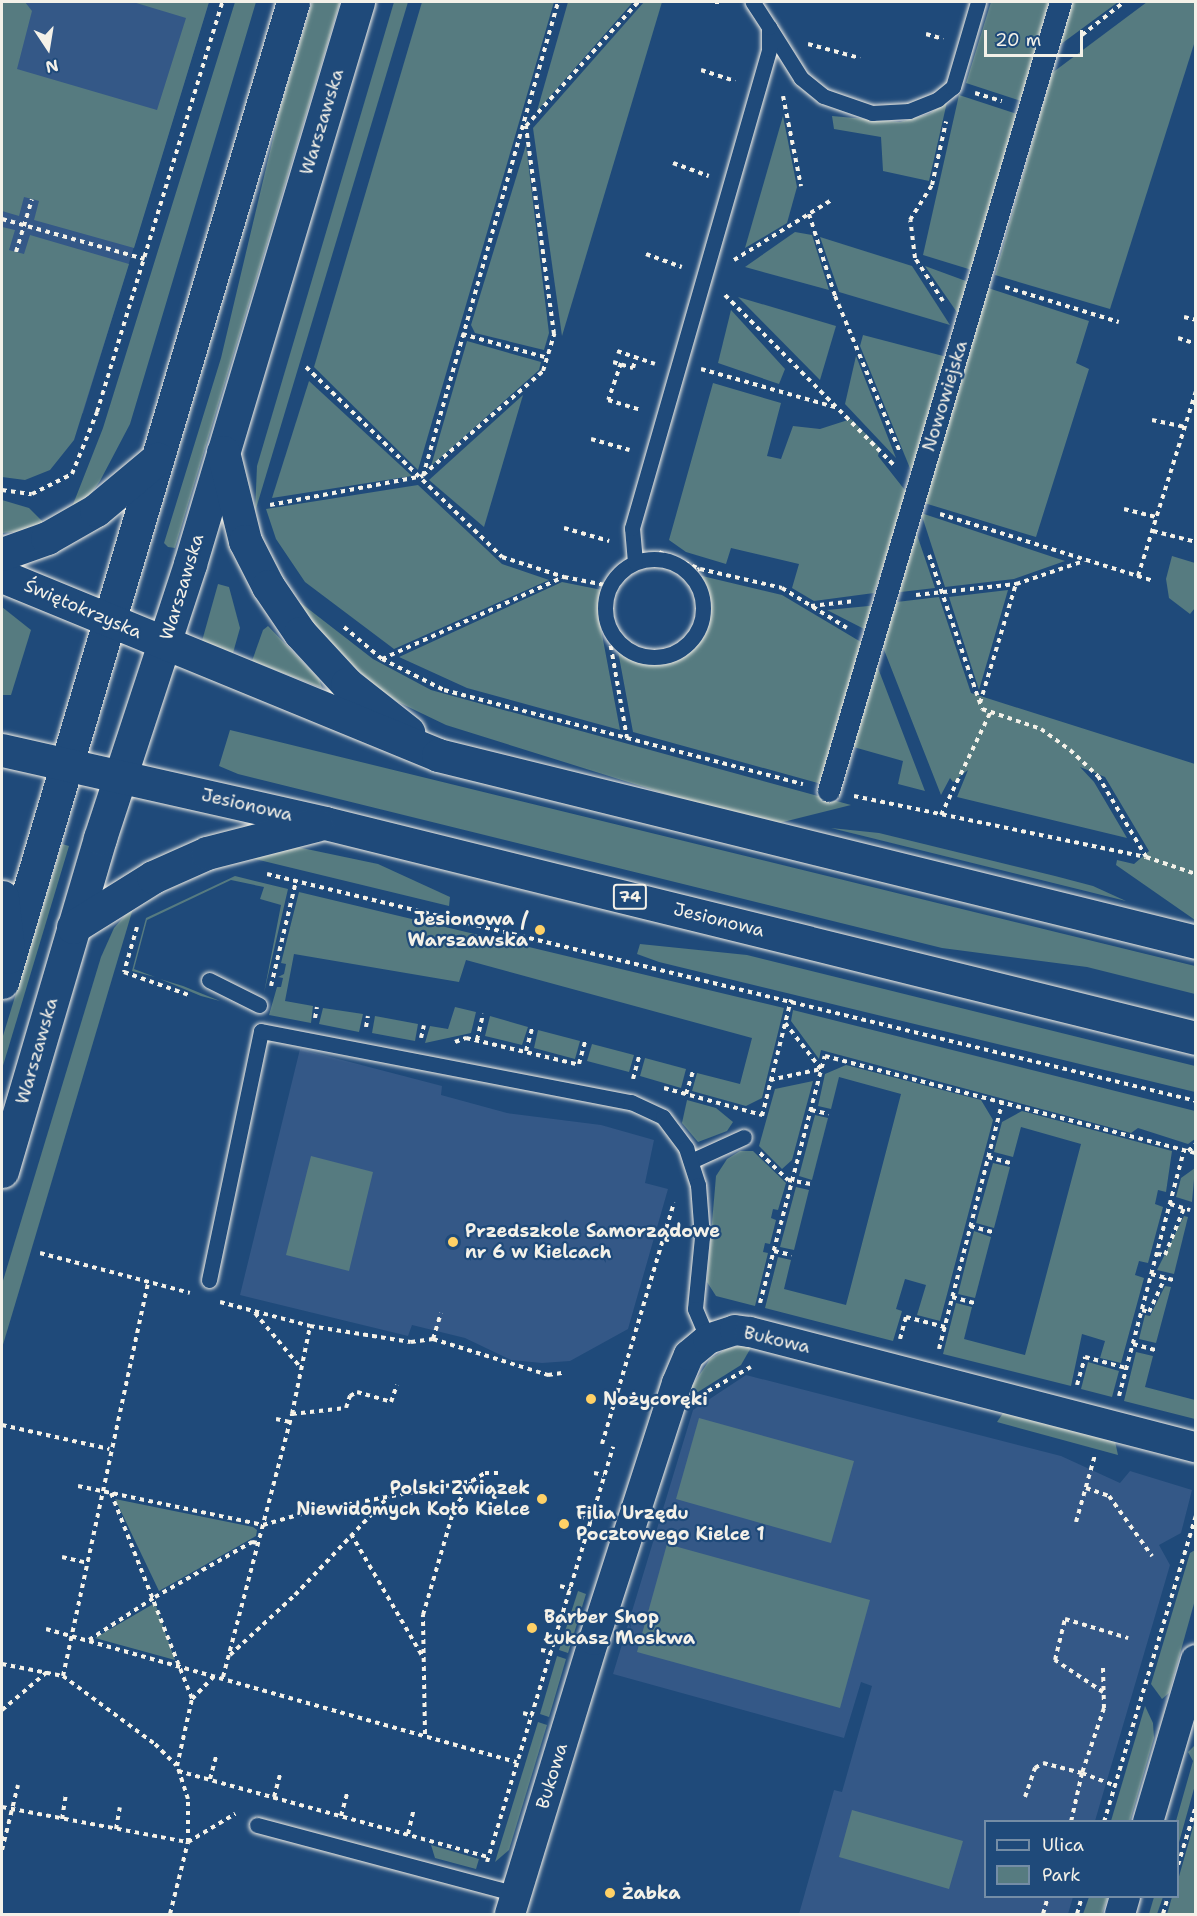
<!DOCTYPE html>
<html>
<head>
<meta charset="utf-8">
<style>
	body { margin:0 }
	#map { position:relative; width:1197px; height:1916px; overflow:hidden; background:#1f4a7a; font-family:"Shantell Sans",sans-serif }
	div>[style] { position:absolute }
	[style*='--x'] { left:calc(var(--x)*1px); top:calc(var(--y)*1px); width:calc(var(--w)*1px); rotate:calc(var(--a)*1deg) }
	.built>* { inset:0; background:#345887 }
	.green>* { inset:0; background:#567b80 }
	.path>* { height:4px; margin-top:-2px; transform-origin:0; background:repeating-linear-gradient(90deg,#f4f1e8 0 4.5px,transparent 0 9px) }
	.roads { filter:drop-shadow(0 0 2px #f4f1e8) drop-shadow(0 0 2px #f4f1e8) }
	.service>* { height:15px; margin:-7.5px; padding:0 7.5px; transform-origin:7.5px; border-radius:7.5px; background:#1f4a7a }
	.service>.ring { margin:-7.5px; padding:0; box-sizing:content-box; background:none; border:15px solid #1f4a7a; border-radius:50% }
	.pedestrian>* { height:22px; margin:-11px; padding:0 11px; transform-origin:11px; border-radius:11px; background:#1f4a7a }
	.minor>* { height:30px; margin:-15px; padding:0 15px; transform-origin:15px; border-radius:15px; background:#1f4a7a }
	.secondary>* { height:33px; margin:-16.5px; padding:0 16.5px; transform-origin:16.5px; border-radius:16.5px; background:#1f4a7a }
	.primary>* { height:33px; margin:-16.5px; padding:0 16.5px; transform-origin:16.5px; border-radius:16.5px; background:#1f4a7a }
	.motorway>* { height:33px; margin:-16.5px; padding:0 16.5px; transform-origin:16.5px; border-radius:16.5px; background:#1f4a7a }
	.dots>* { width:16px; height:16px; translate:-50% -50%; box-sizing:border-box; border:3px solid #1f4a7a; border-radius:50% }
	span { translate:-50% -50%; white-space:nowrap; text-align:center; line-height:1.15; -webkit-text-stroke:4.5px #1f4a7a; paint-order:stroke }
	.shield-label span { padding:2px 4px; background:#1f4a7a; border:2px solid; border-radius:4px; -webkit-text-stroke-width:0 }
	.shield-label { font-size:16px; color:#f4f1e8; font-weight:700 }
	.street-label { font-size:18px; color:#f4f1e8 }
	.poi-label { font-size:18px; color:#f4f1e8; font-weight:700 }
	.right { translate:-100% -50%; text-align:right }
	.left { translate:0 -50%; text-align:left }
	.frame { position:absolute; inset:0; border:3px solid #f4f1e8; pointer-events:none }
	.legend { position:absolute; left:984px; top:1820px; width:195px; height:78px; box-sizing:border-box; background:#1f4a7a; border:2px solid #748da6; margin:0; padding:8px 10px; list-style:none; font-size:18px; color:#f4f1e8 }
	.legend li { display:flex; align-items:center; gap:12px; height:30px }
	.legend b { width:30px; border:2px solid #748da6 }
	.north { position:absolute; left:18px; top:18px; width:60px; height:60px; -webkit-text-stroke:4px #1f4a7a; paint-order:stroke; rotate:168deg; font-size:16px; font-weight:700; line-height:24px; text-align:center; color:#f4f1e8 }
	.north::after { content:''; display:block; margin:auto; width:21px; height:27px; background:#f4f1e8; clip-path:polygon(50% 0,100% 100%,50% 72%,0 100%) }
	.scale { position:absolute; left:984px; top:30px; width:99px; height:27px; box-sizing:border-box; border:3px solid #f4f1e8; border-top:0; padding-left:8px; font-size:18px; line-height:21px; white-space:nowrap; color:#f4f1e8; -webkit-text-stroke:4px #1f4a7a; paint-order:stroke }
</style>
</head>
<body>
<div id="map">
	<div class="built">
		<div style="clip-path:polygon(2px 2px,209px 2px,83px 413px,2px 464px)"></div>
		<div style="clip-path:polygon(300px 1049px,442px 1086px,441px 1095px,507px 1113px,601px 1125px,654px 1140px,645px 1183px,668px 1189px,628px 1329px,570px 1361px,542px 1363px,511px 1360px,465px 1338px,412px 1325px,408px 1336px,240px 1295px)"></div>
		<div style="clip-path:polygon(746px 1375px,1061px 1456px,1120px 1483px,1130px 1471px,1192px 1490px,1181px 1533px,1159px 1545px,1170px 1565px,1095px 1821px,986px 1822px,986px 1896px,1073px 1897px,1068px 1914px,799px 1914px,834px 1790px,842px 1792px,872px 1686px,861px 1682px,844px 1738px,613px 1674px,693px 1410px)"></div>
	</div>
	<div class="green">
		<div style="clip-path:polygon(2px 2px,25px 2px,32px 11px,17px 69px,157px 110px,186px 18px,133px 2px,209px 2px,134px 248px,34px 220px,39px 201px,32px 199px,24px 197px,19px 216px,2px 211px)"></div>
		<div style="clip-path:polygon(235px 2px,256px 2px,130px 424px,100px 481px,88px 498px,72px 507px,103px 428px)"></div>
		<div style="clip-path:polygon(312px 2px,340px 2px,175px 548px,168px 547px,164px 543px,221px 358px,280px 109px)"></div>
		<div style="clip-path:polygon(394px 2px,408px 2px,255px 512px,257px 466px)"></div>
		<div style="clip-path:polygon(422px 2px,554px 2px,418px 470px,314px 367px)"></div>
		<div style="clip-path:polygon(568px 2px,633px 2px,537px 111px)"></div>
		<div style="clip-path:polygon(644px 2px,662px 2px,562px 336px,533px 128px)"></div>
		<div style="clip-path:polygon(991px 2px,1049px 2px,1021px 101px,966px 83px)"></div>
		<div style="clip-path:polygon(1068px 2px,1118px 2px,1053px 50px)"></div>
		<div style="clip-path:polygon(1147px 2px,1195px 2px,1195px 41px,1110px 309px,995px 275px,1052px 73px)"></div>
		<div style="clip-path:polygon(959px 95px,1017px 114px,975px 271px,923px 255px)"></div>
		<div style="clip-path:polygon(947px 102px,929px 181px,883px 171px,881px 137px,834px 129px,832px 116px,900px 122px,929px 114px)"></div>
		<div style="clip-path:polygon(783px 116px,797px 187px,787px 223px,745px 248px)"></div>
		<div style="clip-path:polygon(526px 145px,549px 333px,544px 350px,475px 333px,471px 325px)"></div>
		<div style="clip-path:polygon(2px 227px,15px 230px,9px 250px,24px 254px,30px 235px,129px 264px,74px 440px,50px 470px,25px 480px,2px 477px)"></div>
		<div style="clip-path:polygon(795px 232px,812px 235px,829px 290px,745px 267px)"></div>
		<div style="clip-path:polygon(820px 237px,912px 266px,950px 325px,839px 292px)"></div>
		<div style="clip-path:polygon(925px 266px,974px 284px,963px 321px)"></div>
		<div style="clip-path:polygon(985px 287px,1089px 321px,1076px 363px,1089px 369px,1036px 537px,921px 502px)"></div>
		<div style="clip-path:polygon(738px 297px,836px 326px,820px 380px)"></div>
		<div style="clip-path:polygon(731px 310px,785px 369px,779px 384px,718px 363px)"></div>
		<div style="clip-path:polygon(863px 335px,947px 357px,914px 478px,860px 346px)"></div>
		<div style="clip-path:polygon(467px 341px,541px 362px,539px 370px,431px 466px)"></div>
		<div style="clip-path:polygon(856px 356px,896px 458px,845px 404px)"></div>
		<div style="clip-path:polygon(309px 381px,412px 476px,272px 498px)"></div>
		<div style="clip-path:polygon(713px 383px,781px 403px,767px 456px,781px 459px,793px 426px,820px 429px,851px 419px,880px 448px,878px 456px,908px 494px,874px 593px,814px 601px,792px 588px,799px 564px,731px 548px,726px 564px,686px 552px,669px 540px)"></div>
		<div style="clip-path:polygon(523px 395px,484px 527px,429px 480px)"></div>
		<div style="clip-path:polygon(418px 485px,502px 564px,549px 580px,394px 649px,305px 582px,276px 539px,266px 509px)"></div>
		<div style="clip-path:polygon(2px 500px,29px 508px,44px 523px,25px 531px,2px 533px)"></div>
		<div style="clip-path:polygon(921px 513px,1065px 561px,1014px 579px,945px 587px)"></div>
		<div style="clip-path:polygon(912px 520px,935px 588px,892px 593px)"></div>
		<div style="clip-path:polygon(1172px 556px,1195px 563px,1195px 608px,1190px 614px,1169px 598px,1166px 579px)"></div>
		<div style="clip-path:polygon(698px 575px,782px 595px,866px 645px,825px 785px,633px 732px,618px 651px,647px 662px,658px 662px,681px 656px,695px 647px,703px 634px,710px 607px,708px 593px)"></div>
		<div style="clip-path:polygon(562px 582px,602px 590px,601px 629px,620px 730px,467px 688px,399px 657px)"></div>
		<div style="clip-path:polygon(218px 584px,229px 587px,240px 628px,233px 653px,202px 641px)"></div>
		<div style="clip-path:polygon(1008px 590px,979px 690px,949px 597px)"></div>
		<div style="clip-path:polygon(293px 597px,373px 659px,431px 690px,851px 805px,775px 824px,679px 798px,446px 725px,398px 702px,375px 686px,333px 648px)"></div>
		<div style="clip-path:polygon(939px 597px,971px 693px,1195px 764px,1195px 920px,1116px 865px,1117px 860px,1134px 864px,1149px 851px,1105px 777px,1080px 767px,1094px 782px,1127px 838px,957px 797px,968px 770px,953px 782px,950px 778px,941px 795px,879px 637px,888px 603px)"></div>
		<div style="clip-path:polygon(879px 605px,870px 632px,827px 610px)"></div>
		<div style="clip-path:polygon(2px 607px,31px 630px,11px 695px,2px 695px)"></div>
		<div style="clip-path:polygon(268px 626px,319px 679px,322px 688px,252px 661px,263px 630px)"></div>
		<div style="clip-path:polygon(873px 655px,925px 791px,898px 784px,903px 761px,850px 746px)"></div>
		<div style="clip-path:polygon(230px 730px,1195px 966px,1195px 994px,1087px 967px,942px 948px,238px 774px,219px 766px)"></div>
		<div style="clip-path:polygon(831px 828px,879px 833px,1055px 876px,1093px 886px,1126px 901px)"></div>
		<div style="clip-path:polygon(62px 844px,69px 846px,2px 1069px,2px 1039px)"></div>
		<div style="clip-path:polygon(297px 847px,378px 864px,450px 897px,449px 906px,238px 855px)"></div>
		<div style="clip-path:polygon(235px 876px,288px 889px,264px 993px,281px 905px,260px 899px,264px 887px,231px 880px,147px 920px,134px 969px,155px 977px,132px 971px,146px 918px)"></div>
		<div style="clip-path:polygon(299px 892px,784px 1008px,762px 1098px,746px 1106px,692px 1091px,697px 1073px,740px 1084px,752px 1038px,466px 960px,459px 982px,294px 954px,285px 1001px,313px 1006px,311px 1023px,269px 1015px,277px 987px,281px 987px,283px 978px,278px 977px,284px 974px,286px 964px,281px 963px)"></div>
		<div style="clip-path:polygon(134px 905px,28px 1261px,2px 1348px,2px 1284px,101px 957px,114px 928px)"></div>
		<div style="clip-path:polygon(640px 944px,747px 955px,1195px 1066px,1195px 1092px,659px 962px,637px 954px)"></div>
		<div style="clip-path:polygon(160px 979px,183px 986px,220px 1001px,201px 996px)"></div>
		<div style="clip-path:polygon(455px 1007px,476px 1012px,471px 1033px,425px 1043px,430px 1026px,448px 1029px)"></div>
		<div style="clip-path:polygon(323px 1008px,363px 1014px,359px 1032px,319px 1024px)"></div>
		<div style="clip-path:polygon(793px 1010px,1195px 1111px,1195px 1139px,1188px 1144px,1138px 1128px,1131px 1133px,821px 1050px,819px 1059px,791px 1021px)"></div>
		<div style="clip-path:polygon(375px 1016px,418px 1024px,415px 1041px,372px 1033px)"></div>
		<div style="clip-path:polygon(490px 1016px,528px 1027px,522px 1045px,485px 1036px)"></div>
		<div style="clip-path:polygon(538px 1030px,580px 1041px,575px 1059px,534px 1048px)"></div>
		<div style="clip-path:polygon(592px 1044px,634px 1055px,629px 1072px,587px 1061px)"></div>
		<div style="clip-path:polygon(645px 1058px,686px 1069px,681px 1088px,640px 1076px)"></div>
		<div style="clip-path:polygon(846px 1065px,981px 1100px,993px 1120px,940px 1321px,917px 1315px,926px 1285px,905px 1279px,896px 1309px,902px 1311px,893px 1341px,765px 1308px,778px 1257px,791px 1260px,784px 1289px,846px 1305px,901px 1094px,839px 1077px,831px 1109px,818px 1106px,825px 1074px)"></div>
		<div style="clip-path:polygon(813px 1081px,792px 1160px,782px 1169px,759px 1146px,775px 1089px)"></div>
		<div style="clip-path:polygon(687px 1100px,716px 1108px,733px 1122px,727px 1131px,698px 1142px,682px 1123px)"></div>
		<div style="clip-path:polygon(1022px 1111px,1172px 1151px,1166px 1192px,1158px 1190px,1155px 1204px,1163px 1207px,1148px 1263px,1139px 1261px,1135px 1275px,1144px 1278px,1121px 1363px,1100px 1358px,1105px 1341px,1082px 1334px,1071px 1386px,943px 1354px,956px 1303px,972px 1307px,964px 1339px,1025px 1355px,1081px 1144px,1021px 1127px,1013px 1157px,994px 1152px,1002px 1122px)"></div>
		<div style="clip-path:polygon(815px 1115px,828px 1118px,812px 1180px,799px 1176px)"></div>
		<div style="clip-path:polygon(740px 1151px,753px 1151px,786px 1183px,778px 1210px,773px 1209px,771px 1218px,776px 1220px,770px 1244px,765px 1243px,763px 1252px,768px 1253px,755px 1306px,716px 1296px,707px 1282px,716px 1176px,727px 1159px)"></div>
		<div style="clip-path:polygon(311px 1156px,373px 1172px,349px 1271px,286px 1255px)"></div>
		<div style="clip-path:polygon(993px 1163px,1010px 1167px,994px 1228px,976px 1223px)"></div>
		<div style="clip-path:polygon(1195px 1168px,1192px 1202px,1176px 1197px,1181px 1178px)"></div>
		<div style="clip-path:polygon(796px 1187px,809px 1190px,794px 1250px,780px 1247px)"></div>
		<div style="clip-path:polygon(1184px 1216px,1188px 1217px,1174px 1274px,1157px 1270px)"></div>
		<div style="clip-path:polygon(974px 1231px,991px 1237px,975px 1298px,958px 1294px)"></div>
		<div style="clip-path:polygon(1165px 1286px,1171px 1287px,1156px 1343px,1139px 1339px,1145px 1315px,1150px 1316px)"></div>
		<div style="clip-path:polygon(753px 1344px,741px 1365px,698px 1392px,690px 1389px,710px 1359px,728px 1348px)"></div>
		<div style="clip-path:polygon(1136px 1352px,1153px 1356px,1145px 1387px,1195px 1400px,1195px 1419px,1124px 1401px)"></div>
		<div style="clip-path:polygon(1088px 1362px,1119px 1371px,1112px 1397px,1081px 1389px)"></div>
		<div style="clip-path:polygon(1005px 1410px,1114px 1437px,1118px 1455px,997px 1422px)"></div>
		<div style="clip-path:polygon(699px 1418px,854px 1461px,831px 1543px,676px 1499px)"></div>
		<div style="clip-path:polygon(115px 1499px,253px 1527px,257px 1530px,256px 1536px,159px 1591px)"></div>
		<div style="clip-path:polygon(667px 1544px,870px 1600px,840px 1708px,637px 1652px)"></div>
		<div style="clip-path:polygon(1195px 1550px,1195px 1600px,1169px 1693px,1162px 1699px,1151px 1684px,1190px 1553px)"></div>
		<div style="clip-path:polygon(578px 1591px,586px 1594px,568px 1653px,559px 1650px)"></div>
		<div style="clip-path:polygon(155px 1603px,175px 1660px,95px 1638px)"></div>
		<div style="clip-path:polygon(557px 1656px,566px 1659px,549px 1717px,540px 1714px)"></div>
		<div style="clip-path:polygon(1145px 1706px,1153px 1723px,1154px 1738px,1130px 1821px,1111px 1821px)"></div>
		<div style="clip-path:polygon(538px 1722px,547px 1725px,509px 1850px,495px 1862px)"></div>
		<div style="clip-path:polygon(1195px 1745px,1195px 1785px,1178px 1846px,1176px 1821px,1193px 1761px,1188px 1752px)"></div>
		<div style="clip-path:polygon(852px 1810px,963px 1841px,949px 1889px,839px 1857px)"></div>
		<div style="clip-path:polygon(1195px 1820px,1195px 1914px,1167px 1914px,1172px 1897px,1178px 1896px,1178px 1880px)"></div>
		<div style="clip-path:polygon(431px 1845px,479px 1859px,476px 1869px,435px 1858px)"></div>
		<div style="clip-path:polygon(1089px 1897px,1108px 1897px,1102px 1914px,1083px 1914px)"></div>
		<div style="clip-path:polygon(1154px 1897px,1163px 1897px,1157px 1914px,1149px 1914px)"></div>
	</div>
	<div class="path">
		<div style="--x:715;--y:2;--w:6;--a:0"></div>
		<div style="--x:926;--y:34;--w:18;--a:16"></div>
		<div style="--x:1082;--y:35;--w:53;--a:-38.2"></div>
		<div style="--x:808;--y:44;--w:54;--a:15.1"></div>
		<div style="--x:701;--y:70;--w:36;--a:18"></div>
		<div style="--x:975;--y:93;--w:28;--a:17"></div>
		<div style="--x:783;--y:96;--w:92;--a:78.7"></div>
		<div style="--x:673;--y:163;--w:38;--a:20"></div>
		<div style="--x:809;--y:214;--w:86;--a:72.4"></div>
		<div style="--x:835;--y:296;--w:167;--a:67.4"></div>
		<div style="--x:2;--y:219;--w:148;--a:15.7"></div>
		<div style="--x:16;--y:252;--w:55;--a:-73.2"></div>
		<div style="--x:646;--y:254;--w:38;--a:20"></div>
		<div style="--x:734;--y:260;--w:116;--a:-31.6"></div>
		<div style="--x:1005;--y:287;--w:119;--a:17.1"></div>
		<div style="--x:725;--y:295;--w:241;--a:45.2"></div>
		<div style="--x:943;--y:301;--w:51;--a:-123.1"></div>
		<div style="--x:915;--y:258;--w:38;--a:-97"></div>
		<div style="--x:910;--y:220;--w:41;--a:-57.8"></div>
		<div style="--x:932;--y:185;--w:65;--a:-77.5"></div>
		<div style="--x:1184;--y:317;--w:12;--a:14"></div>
		<div style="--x:462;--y:334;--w:89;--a:15.6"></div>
		<div style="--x:1178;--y:338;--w:19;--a:18"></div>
		<div style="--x:617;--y:351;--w:40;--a:18.9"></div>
		<div style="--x:613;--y:362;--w:21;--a:17"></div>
		<div style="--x:633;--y:368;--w:11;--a:-75"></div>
		<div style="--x:621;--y:363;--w:39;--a:109"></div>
		<div style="--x:608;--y:400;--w:34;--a:17"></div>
		<div style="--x:306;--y:367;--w:273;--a:44.1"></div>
		<div style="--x:502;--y:557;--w:65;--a:17.9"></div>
		<div style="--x:564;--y:577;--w:47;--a:11.1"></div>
		<div style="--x:701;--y:369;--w:142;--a:15.9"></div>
		<div style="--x:1152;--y:420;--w:34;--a:12"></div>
		<div style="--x:591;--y:439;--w:40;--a:16"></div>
		<div style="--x:423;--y:475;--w:159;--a:-40.9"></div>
		<div style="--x:543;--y:371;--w:39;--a:-73"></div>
		<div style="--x:554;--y:334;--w:210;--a:-97.7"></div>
		<div style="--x:526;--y:126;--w:167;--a:-47.9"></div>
		<div style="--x:2;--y:490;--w:30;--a:8"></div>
		<div style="--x:32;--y:494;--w:45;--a:-26.6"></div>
		<div style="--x:72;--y:474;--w:67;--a:-68"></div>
		<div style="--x:97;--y:412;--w:429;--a:-73"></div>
		<div style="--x:270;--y:505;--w:156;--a:-10.7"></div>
		<div style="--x:423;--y:476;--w:493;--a:-74.1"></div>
		<div style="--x:1124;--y:509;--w:33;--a:14"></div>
		<div style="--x:940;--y:514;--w:221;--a:17.4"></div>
		<div style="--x:564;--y:528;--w:47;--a:16.1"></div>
		<div style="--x:1153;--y:531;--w:44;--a:14.3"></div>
		<div style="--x:659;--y:552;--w:44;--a:22.5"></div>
		<div style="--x:700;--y:569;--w:84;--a:13"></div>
		<div style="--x:782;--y:588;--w:76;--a:31.6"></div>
		<div style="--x:929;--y:555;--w:163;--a:71"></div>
		<div style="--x:982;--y:709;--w:62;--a:18.7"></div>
		<div style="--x:1041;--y:729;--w:36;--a:36"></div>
		<div style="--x:1070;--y:750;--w:38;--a:43"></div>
		<div style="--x:1098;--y:776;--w:94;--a:59.3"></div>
		<div style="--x:689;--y:572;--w:11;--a:-15"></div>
		<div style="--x:1138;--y:576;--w:194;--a:-72.6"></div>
		<div style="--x:916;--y:595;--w:101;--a:-6.3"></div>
		<div style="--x:1016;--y:584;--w:72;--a:-18.7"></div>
		<div style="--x:811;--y:606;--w:44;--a:-6.5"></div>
		<div style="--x:606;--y:619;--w:121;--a:80"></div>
		<div style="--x:344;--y:627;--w:50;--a:40.1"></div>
		<div style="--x:382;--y:659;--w:69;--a:26.6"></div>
		<div style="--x:444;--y:690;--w:371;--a:14.7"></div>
		<div style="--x:382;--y:659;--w:200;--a:-24.3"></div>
		<div style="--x:980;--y:703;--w:124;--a:-73.2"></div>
		<div style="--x:854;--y:796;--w:298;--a:11.8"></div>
		<div style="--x:1146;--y:857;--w:53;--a:18.8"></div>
		<div style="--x:941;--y:815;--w:113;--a:-64.3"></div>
		<div style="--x:267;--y:874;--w:956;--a:13.73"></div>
		<div style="--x:137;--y:927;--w:47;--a:106.1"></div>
		<div style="--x:124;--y:972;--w:69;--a:19.5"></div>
		<div style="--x:271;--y:986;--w:108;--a:-76.6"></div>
		<div style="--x:315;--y:1018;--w:11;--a:-80"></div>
		<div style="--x:366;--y:1027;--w:11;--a:-80"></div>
		<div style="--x:421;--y:1038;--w:13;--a:-77"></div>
		<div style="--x:477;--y:1040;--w:27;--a:-77"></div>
		<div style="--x:455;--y:1042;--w:12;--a:-20"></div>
		<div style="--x:466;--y:1038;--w:113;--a:13.3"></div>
		<div style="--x:526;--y:1051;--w:24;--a:-75"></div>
		<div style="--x:579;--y:1064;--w:23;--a:-75"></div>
		<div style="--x:633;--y:1079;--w:23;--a:-75"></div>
		<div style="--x:770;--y:1080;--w:52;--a:-12.2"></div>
		<div style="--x:821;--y:1069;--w:58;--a:-128"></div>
		<div style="--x:664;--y:1088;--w:102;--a:15.4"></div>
		<div style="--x:686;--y:1094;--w:24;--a:-73"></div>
		<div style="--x:811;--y:1110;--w:18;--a:13"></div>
		<div style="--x:762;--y:1116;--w:120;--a:-76"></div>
		<div style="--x:1188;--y:1151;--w:11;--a:-41"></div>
		<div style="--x:760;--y:1153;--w:39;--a:44"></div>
		<div style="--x:788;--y:1180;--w:23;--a:10"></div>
		<div style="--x:988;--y:1157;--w:24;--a:15"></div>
		<div style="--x:1170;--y:1204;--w:21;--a:17"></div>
		<div style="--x:970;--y:1226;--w:24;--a:15"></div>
		<div style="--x:774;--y:1251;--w:18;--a:13"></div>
		<div style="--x:40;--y:1253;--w:155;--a:14.9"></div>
		<div style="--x:1157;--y:1254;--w:8;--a:7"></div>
		<div style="--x:1165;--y:1255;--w:51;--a:-68"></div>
		<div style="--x:1151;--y:1274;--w:23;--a:15"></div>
		<div style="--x:952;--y:1297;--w:23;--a:15"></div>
		<div style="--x:220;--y:1302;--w:93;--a:14.9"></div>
		<div style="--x:310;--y:1326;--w:102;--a:9"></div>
		<div style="--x:411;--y:1342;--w:22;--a:-8"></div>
		<div style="--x:433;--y:1339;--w:121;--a:17.4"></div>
		<div style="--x:548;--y:1375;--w:14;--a:-8"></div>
		<div style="--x:760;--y:1303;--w:255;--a:-75.3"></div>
		<div style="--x:825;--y:1056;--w:383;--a:14.7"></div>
		<div style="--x:1142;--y:1310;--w:7;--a:16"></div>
		<div style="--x:1149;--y:1312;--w:38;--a:-65"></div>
		<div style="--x:255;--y:1313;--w:72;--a:50.1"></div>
		<div style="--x:433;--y:1339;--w:27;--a:-73"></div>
		<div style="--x:900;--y:1339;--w:23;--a:-75"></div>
		<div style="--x:906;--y:1317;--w:40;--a:14.4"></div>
		<div style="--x:1133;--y:1344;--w:23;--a:15"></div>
		<div style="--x:939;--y:1349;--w:254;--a:-75.6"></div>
		<div style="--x:1077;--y:1385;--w:29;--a:-74"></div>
		<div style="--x:1085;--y:1357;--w:42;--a:15"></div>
		<div style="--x:708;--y:1391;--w:49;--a:-29.2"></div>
		<div style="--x:1119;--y:1396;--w:254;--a:-75.2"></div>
		<div style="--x:292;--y:1414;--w:54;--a:-6.3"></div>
		<div style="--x:346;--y:1408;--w:13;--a:-72"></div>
		<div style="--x:350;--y:1396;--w:8;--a:-30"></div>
		<div style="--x:357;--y:1392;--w:35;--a:16"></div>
		<div style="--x:391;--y:1402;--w:18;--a:-71"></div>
		<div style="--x:276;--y:1419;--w:14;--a:12"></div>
		<div style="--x:2;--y:1425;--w:110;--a:12.6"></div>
		<div style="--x:602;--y:1444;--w:252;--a:-73.4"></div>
		<div style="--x:594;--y:1473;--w:10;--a:11"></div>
		<div style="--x:78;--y:1486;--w:189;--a:11.9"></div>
		<div style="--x:263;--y:1525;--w:51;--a:-15.9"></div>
		<div style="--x:312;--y:1511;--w:163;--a:-10.6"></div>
		<div style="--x:472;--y:1481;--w:15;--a:-32"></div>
		<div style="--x:485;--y:1473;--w:17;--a:0"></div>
		<div style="--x:1086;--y:1488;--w:24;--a:19"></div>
		<div style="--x:1109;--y:1496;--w:74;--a:54.4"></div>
		<div style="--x:111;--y:1493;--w:221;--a:68.5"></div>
		<div style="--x:580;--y:1516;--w:13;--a:18"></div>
		<div style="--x:1076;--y:1522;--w:70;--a:-74.2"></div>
		<div style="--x:351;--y:1534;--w:143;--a:59.7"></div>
		<div style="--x:62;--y:1557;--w:26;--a:13"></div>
		<div style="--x:560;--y:1586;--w:11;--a:15"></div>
		<div style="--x:46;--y:1629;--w:489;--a:15.8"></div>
		<div style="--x:89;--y:1640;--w:79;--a:-33.1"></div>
		<div style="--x:155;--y:1597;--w:112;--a:-29.6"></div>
		<div style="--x:252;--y:1542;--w:6;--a:9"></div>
		<div style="--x:541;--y:1650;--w:11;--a:10"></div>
		<div style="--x:230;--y:1655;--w:88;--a:-42.7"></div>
		<div style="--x:295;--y:1595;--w:135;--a:-46.5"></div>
		<div style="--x:2;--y:1664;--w:62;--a:11.1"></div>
		<div style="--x:63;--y:1676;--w:114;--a:36.5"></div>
		<div style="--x:155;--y:1744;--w:30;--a:45"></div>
		<div style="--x:1103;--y:1668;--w:40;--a:88.6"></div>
		<div style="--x:1104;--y:1708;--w:69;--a:108.7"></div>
		<div style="--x:1082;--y:1773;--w:34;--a:21"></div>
		<div style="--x:63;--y:1676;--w:403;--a:-77.8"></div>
		<div style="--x:223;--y:1677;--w:272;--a:-75.3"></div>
		<div style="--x:292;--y:1414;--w:90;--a:-78.4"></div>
		<div style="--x:1103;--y:1692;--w:58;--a:-146.3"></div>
		<div style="--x:1055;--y:1660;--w:42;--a:-76.3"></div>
		<div style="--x:1065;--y:1619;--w:66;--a:16.8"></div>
		<div style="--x:2;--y:1710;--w:59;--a:-40.2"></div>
		<div style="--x:523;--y:1713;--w:10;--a:17"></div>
		<div style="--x:425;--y:1734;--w:119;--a:-91"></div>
		<div style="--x:423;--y:1615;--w:110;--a:-73.7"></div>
		<div style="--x:454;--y:1509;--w:33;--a:-57"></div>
		<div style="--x:178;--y:1771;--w:323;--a:15.5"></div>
		<div style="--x:210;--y:1779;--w:24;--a:-75"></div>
		<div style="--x:274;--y:1797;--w:24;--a:-75"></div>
		<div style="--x:1025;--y:1797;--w:31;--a:-71"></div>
		<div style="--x:1035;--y:1768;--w:9;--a:-32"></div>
		<div style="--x:1043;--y:1763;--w:40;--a:14.4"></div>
		<div style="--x:1082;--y:1773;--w:50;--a:102.7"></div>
		<div style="--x:2;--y:1807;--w:189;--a:10.7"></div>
		<div style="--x:188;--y:1842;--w:55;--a:-30.8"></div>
		<div style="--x:341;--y:1816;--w:23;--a:-75"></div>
		<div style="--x:62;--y:1819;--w:24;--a:-81"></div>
		<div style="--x:1104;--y:1822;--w:320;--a:-73.3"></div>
		<div style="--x:116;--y:1829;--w:22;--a:-80"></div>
		<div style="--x:408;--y:1834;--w:23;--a:-77"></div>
		<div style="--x:2;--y:1850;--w:67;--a:-76.2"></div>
		<div style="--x:487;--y:1862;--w:434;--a:-73.1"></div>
		<div style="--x:1178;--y:1865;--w:62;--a:-73"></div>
		<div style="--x:170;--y:1914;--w:74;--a:-76"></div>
		<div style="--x:188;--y:1842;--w:43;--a:-90"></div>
		<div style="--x:188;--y:1799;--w:35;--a:-108"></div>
		<div style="--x:177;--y:1766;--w:69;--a:-77.4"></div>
		<div style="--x:192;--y:1699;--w:33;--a:-46"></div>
		<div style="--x:1043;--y:1914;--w:19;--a:-74"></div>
		<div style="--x:1077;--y:1914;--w:19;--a:-74"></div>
		<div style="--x:1163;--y:1914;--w:19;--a:-74"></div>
	</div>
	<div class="roads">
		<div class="service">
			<div style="--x:769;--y:27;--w:60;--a:57.9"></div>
			<div style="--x:801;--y:78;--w:28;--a:39"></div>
			<div style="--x:823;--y:96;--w:52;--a:19.1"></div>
			<div style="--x:872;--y:113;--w:37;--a:-3"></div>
			<div style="--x:909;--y:111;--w:31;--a:-22"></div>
			<div style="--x:938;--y:99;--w:19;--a:-39"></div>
			<div style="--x:953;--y:87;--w:89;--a:-73.6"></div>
			<div class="ring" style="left:605px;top:559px;width:83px;height:83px"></div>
			<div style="--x:635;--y:562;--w:34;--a:-95"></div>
			<div style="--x:632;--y:528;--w:498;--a:-74"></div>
			<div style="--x:769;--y:49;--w:22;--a:-90"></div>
			<div style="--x:769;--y:27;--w:30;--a:-123"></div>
			<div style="--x:209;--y:980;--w:56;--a:26.6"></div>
			<div style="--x:691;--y:1161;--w:58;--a:-24.4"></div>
			<div style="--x:209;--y:1280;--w:254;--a:-78.2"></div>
			<div style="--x:261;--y:1031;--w:377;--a:10.9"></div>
			<div style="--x:631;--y:1102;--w:35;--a:25"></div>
			<div style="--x:663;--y:1117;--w:39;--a:53"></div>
			<div style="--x:686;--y:1148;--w:39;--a:72"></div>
			<div style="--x:698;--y:1185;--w:52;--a:85.6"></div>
			<div style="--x:702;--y:1237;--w:72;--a:95.6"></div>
			<div style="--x:695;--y:1309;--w:33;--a:67"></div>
			<div style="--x:257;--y:1825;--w:268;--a:14.9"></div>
		</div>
		<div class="pedestrian">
			<div style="--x:829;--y:791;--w:822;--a:-73.61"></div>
		</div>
		<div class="minor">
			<div style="--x:1148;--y:1822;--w:169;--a:-73.5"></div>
			<div style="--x:510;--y:1914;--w:287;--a:-73"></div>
			<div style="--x:594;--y:1640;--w:270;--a:-72.1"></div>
			<div style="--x:677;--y:1383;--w:30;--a:-67"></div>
			<div style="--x:689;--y:1355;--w:25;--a:-40"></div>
			<div style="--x:708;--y:1339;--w:28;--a:-18"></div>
			<div style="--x:735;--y:1330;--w:15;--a:8"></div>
			<div style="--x:750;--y:1332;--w:461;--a:14.5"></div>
			<div style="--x:1120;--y:1914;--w:19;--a:-74"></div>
		</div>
		<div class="secondary">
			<div style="--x:2;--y:982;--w:1022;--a:-73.46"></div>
			<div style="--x:2;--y:1171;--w:347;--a:-73.6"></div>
			<div style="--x:100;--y:838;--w:288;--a:-71.8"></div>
			<div style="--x:190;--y:564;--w:587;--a:-73.36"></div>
		</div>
		<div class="primary">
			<div style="--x:223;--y:452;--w:92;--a:76.1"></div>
			<div style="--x:245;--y:541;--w:51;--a:62.9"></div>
			<div style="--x:268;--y:586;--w:57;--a:55.8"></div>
			<div style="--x:300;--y:633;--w:69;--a:47.3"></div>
			<div style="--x:347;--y:684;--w:78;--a:38.2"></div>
			<div style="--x:2;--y:576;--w:471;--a:22.3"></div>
			<div style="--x:438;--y:755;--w:781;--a:13.86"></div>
			<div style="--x:2;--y:750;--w:331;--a:12.7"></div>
			<div style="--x:325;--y:823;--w:897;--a:13.87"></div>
			<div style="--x:73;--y:927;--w:94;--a:-32"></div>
			<div style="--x:153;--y:877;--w:59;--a:-24"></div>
			<div style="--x:207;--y:853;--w:113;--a:-14.4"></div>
		</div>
		<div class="motorway">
			<div style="--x:2;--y:554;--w:48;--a:-19.6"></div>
			<div style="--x:47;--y:538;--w:56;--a:-29.7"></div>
			<div style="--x:96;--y:510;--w:80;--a:-39.9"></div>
			<div style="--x:2;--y:897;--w:60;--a:83.3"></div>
		</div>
	</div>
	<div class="dots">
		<div style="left:540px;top:930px;background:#ffd166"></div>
		<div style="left:453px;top:1242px;background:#ffd166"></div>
		<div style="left:591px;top:1399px;background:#ffd166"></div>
		<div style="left:542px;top:1499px;background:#ffd166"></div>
		<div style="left:564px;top:1524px;background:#ffd166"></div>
		<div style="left:532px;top:1628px;background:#ffd166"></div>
		<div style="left:610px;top:1893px;background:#ffd166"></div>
	</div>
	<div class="shield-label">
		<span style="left:630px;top:897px">74</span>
	</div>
	<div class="street-label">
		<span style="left:322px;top:122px;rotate:-73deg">Warszawska</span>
		<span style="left:945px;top:396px;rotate:-73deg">Nowowiejska</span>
		<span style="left:182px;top:587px;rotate:-73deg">Warszawska</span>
		<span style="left:83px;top:609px;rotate:23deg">Świętokrzyska</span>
		<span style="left:247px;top:805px;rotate:13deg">Jesionowa</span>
		<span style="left:719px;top:920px;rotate:14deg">Jesionowa</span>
		<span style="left:37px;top:1051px;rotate:-74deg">Warszawska</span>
		<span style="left:777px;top:1340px;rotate:13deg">Bukowa</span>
		<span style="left:552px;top:1776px;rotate:-73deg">Bukowa</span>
	</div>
	<div class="poi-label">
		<span class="right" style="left:528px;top:930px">Jesionowa /<br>Warszawska</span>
		<span class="left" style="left:465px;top:1242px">Przedszkole Samorządowe<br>nr 6 w Kielcach</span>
		<span class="left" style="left:603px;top:1399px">Nożycoręki</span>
		<span class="right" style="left:530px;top:1499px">Polski Związek<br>Niewidomych Koło Kielce</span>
		<span class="left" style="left:576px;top:1524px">Filia Urzędu<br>Pocztowego Kielce 1</span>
		<span class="left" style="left:544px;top:1628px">Barber Shop<br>Łukasz Moskwa</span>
		<span class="left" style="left:622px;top:1893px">Żabka</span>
	</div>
	<div class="frame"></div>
	<ul class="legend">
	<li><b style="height:8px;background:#1f4a7a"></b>Ulica</li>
	<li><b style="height:16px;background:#567b80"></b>Park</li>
	</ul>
	<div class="north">N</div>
	<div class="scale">20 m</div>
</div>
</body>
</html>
